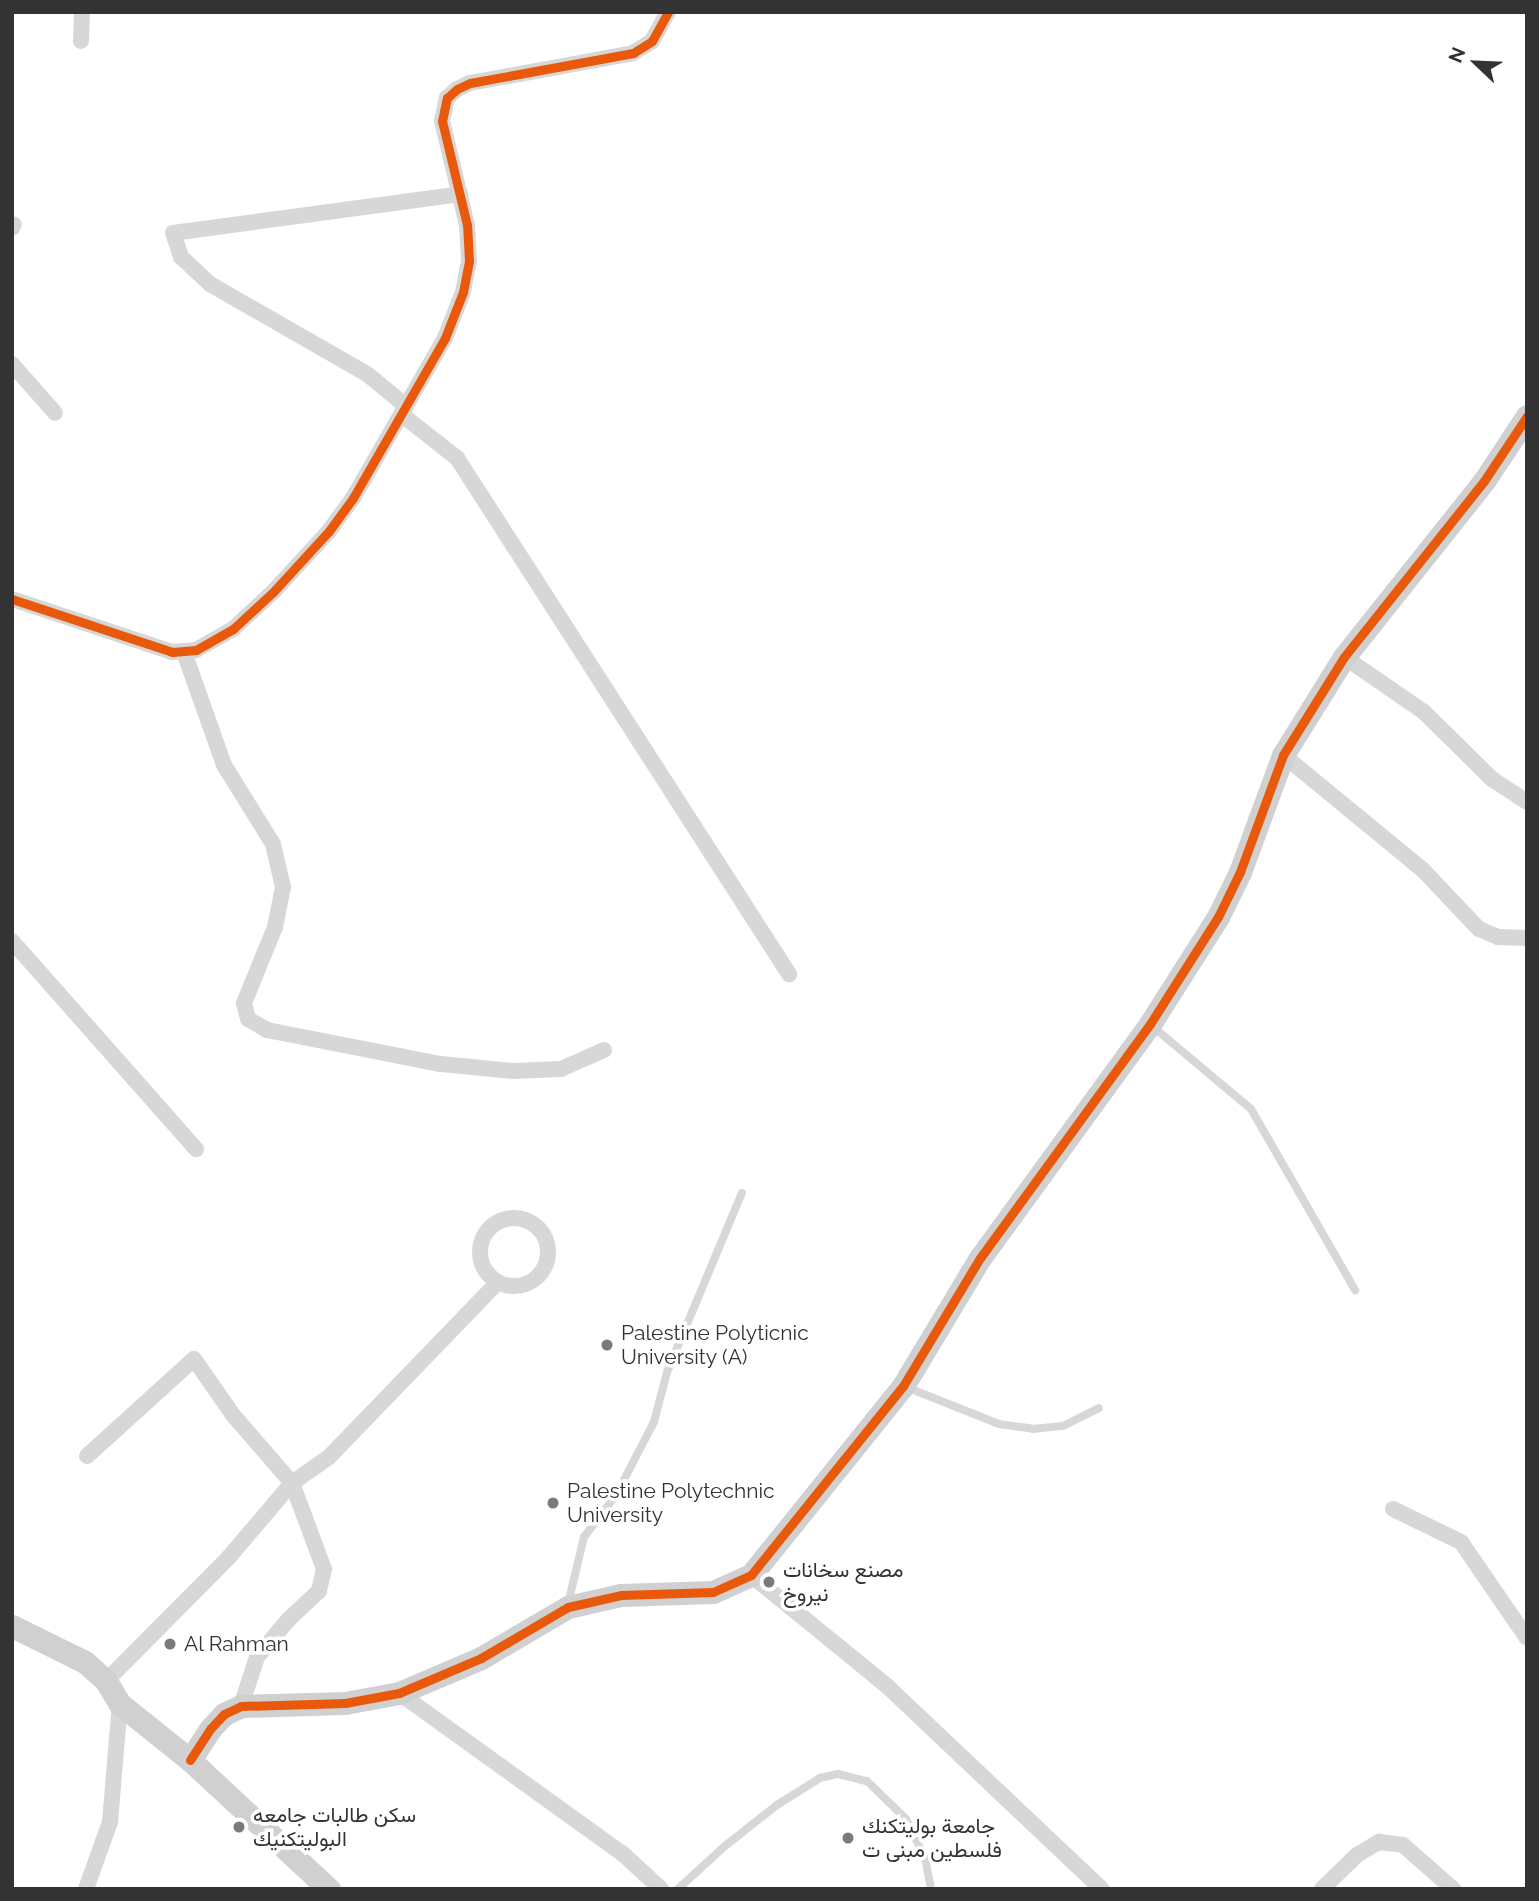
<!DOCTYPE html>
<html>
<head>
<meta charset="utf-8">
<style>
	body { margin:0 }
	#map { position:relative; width:1539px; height:1901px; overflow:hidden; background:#fff; font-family:Raleway,Vazirmatn,sans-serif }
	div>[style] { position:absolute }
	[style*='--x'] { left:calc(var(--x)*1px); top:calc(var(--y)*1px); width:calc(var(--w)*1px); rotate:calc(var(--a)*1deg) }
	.lane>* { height:8px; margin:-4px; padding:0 4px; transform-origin:4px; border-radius:4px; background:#d7d7d7 }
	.street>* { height:16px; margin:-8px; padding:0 8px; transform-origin:8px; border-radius:8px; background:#d7d7d7 }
	.street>.ring { margin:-8px; padding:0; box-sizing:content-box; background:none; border:16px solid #d7d7d7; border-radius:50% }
	.secondary>* { height:23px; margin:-11.5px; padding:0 11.5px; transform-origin:11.5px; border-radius:11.5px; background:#d0d0d0 }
	.cycleway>* { height:9px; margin:-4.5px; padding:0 4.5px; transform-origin:4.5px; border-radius:4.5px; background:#e8590c }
	.dots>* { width:19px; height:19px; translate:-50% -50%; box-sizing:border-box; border:4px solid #fff; border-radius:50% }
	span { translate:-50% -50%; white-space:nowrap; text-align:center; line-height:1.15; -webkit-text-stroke:7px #fff; paint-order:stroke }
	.poi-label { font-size:21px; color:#333 }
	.left { translate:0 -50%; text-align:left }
	.frame { position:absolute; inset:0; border:14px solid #333; pointer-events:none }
	.north { position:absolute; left:1441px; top:28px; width:70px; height:70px; -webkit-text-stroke:5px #fff; paint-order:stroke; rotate:293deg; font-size:19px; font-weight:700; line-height:28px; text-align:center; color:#333 }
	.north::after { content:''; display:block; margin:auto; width:24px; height:32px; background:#333; clip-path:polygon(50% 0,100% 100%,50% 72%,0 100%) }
</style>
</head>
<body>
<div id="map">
	<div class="lane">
		<div style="--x:1152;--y:1026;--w:129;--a:40"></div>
		<div style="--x:1251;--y:1109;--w:209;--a:60.1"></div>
		<div style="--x:906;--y:1387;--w:100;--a:21.7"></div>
		<div style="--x:999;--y:1424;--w:34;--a:8"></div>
		<div style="--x:1033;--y:1429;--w:30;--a:-6"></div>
		<div style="--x:1063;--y:1426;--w:40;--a:-26.6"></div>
		<div style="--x:568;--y:1604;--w:69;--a:-76.6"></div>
		<div style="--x:584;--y:1537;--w:53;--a:-52.7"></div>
		<div style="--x:616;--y:1495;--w:82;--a:-62.5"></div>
		<div style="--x:654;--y:1422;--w:52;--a:-75.4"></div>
		<div style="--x:667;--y:1372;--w:194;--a:-67.3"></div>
		<div style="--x:678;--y:1889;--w:64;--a:-42.5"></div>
		<div style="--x:725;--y:1846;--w:66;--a:-38.3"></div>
		<div style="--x:777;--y:1805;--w:51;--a:-32.1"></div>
		<div style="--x:820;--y:1778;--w:18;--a:-13"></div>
		<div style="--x:838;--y:1774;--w:30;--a:14"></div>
		<div style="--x:867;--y:1781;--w:54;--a:44.3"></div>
		<div style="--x:906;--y:1819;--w:43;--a:64"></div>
		<div style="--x:925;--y:1858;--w:32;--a:79"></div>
	</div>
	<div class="street">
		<div style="--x:81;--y:41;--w:29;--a:-88"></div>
		<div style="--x:12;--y:228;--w:4;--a:-63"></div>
		<div style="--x:12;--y:364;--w:65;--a:48.7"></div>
		<div style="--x:406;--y:406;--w:50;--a:-140.6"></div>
		<div style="--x:367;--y:374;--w:181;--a:-150.2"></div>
		<div style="--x:210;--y:284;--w:40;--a:-137"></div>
		<div style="--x:181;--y:257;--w:25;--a:-108"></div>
		<div style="--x:173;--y:233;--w:290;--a:-7.7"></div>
		<div style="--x:401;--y:414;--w:71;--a:38.2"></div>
		<div style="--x:457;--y:458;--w:614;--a:57.24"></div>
		<div style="--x:12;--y:599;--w:169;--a:18.3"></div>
		<div style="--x:172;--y:652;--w:24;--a:-5"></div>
		<div style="--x:196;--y:650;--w:43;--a:-29.6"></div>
		<div style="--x:233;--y:629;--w:56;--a:-42.8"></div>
		<div style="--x:274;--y:591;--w:81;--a:-47.5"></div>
		<div style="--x:329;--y:531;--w:41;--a:-54"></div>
		<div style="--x:353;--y:498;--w:185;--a:-60.1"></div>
		<div style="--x:445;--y:338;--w:49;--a:-68.6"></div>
		<div style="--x:463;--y:292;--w:32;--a:-79"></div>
		<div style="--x:469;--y:261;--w:36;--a:-93"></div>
		<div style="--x:467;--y:225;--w:107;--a:-103.5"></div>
		<div style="--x:442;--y:121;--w:24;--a:-78"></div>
		<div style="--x:447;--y:98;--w:13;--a:-42"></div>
		<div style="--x:457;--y:89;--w:14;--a:-25"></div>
		<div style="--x:470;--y:83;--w:166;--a:-10.4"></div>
		<div style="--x:633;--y:53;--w:22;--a:-32"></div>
		<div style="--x:652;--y:41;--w:33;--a:-61"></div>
		<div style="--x:184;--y:652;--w:120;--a:70.5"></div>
		<div style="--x:224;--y:765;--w:93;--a:58.2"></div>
		<div style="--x:273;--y:844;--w:44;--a:76.9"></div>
		<div style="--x:283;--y:887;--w:41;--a:101.3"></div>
		<div style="--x:275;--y:927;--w:82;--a:112.2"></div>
		<div style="--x:244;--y:1003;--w:16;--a:76"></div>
		<div style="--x:248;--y:1019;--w:22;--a:30"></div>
		<div style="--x:267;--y:1030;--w:177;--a:11.1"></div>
		<div style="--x:441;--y:1064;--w:72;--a:5.6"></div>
		<div style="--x:513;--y:1071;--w:48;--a:-2.4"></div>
		<div style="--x:561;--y:1069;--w:47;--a:-23.8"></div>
		<div style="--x:1344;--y:657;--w:97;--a:34.5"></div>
		<div style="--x:1424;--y:712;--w:95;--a:44.6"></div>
		<div style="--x:1492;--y:779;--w:42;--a:33.3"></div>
		<div style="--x:1283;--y:755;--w:180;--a:39.4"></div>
		<div style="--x:1422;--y:869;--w:83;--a:46.5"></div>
		<div style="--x:1479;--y:929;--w:21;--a:23"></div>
		<div style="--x:1498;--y:937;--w:29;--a:2"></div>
		<div style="--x:12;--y:941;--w:278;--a:48.5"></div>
		<div class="ring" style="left:480px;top:1218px;width:52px;height:52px"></div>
		<div style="--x:87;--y:1456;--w:144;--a:-42.2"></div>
		<div style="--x:194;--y:1359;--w:68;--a:55.1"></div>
		<div style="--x:233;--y:1415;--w:90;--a:49.1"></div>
		<div style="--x:292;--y:1483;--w:92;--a:69.6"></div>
		<div style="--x:324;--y:1569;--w:23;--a:103"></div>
		<div style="--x:319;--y:1591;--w:42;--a:136.9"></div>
		<div style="--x:288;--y:1620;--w:48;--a:130"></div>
		<div style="--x:257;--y:1657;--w:52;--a:108.1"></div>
		<div style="--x:1393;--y:1509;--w:76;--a:25.9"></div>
		<div style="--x:1461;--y:1542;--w:116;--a:55.5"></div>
		<div style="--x:751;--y:1575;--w:176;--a:39.2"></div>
		<div style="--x:887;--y:1686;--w:296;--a:43.4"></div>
		<div style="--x:106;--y:1681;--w:175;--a:-45.2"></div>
		<div style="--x:229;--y:1557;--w:97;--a:-49.6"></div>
		<div style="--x:292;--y:1483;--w:45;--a:-35.1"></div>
		<div style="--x:329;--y:1457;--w:243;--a:-46"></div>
		<div style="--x:399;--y:1693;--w:274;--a:35.7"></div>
		<div style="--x:622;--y:1853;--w:53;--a:42.7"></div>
		<div style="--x:86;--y:1889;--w:71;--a:-70.3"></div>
		<div style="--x:110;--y:1822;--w:118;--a:-85.2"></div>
		<div style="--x:1322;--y:1889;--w:49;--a:-44.2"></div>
		<div style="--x:1357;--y:1855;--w:26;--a:-31"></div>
		<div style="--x:1379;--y:1842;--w:24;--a:7"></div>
		<div style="--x:1403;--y:1845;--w:67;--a:41.3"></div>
	</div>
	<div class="secondary">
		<div style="--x:12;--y:1626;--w:81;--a:26.3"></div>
		<div style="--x:85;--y:1662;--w:28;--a:42"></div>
		<div style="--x:106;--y:1681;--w:27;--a:59"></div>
		<div style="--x:120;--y:1704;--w:90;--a:38.7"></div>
		<div style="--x:190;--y:1760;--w:190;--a:42.9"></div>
		<div style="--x:190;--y:1760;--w:38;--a:-57"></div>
		<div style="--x:211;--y:1728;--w:19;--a:-47"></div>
		<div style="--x:224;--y:1714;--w:19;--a:-25"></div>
		<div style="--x:241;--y:1706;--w:104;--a:-1.7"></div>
		<div style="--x:345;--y:1703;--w:55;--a:-10.5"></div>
		<div style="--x:399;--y:1693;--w:89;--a:-23.1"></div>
		<div style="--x:481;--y:1658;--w:101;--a:-30.4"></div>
		<div style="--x:568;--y:1607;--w:54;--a:-12.8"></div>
		<div style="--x:621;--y:1595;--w:92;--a:-1.9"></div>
		<div style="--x:713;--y:1592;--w:42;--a:-24.1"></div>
		<div style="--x:751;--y:1575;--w:243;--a:-51.2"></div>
		<div style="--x:903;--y:1386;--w:149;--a:-59"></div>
		<div style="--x:980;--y:1258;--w:289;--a:-54"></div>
		<div style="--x:1150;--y:1024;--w:127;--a:-57.6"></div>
		<div style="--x:1218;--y:917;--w:50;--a:-63.9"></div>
		<div style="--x:1240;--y:872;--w:125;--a:-69.8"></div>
		<div style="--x:1283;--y:755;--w:115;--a:-58.1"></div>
		<div style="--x:1344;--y:657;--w:225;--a:-51.5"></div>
		<div style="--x:1484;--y:481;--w:78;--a:-56.5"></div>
	</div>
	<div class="cycleway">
		<div style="--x:12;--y:599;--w:169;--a:18.3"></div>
		<div style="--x:172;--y:652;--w:24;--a:-5"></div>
		<div style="--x:196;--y:650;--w:43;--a:-29.6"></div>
		<div style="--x:233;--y:629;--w:56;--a:-42.8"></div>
		<div style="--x:274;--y:591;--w:81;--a:-47.5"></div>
		<div style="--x:329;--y:531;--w:41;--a:-54"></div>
		<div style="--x:353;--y:498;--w:185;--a:-60.1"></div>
		<div style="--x:445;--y:338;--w:49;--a:-68.6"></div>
		<div style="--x:463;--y:292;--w:32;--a:-79"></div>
		<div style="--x:469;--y:261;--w:36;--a:-93"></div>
		<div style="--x:467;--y:225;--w:107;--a:-103.5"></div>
		<div style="--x:442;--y:121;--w:24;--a:-78"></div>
		<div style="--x:447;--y:98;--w:13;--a:-42"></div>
		<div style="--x:457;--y:89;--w:14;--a:-25"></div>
		<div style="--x:470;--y:83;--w:166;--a:-10.4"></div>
		<div style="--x:633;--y:53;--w:22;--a:-32"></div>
		<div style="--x:652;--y:41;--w:33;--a:-61"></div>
		<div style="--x:190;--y:1760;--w:38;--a:-57"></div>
		<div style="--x:211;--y:1728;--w:19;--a:-47"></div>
		<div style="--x:224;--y:1714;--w:19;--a:-25"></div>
		<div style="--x:241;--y:1706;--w:104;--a:-1.7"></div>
		<div style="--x:345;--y:1703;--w:55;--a:-10.5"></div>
		<div style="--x:399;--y:1693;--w:89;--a:-23.1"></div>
		<div style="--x:481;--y:1658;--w:101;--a:-30.4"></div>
		<div style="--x:568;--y:1607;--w:54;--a:-12.8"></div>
		<div style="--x:621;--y:1595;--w:92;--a:-1.9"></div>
		<div style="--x:713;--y:1592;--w:42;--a:-24.1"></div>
		<div style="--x:751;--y:1575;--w:243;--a:-51.2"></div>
		<div style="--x:903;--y:1386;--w:149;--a:-59"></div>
		<div style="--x:980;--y:1258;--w:289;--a:-54"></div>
		<div style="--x:1150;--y:1024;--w:127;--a:-57.6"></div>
		<div style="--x:1218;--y:917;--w:50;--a:-63.9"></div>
		<div style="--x:1240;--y:872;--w:125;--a:-69.8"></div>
		<div style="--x:1283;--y:755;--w:115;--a:-58.1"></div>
		<div style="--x:1344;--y:657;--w:225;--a:-51.5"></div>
		<div style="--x:1484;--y:481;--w:78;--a:-56.5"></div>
	</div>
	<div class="dots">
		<div style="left:607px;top:1345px;background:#7a7a7a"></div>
		<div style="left:553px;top:1503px;background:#7a7a7a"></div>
		<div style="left:769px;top:1582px;background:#7a7a7a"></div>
		<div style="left:170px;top:1644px;background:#7a7a7a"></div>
		<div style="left:239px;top:1827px;background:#7a7a7a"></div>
		<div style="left:848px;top:1838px;background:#7a7a7a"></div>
	</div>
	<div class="poi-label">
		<span class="left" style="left:621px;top:1345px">Palestine Polyticnic<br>University (A)</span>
		<span class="left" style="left:567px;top:1503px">Palestine Polytechnic<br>University</span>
		<span class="left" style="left:783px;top:1582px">مصنع سخانات<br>نيروخ</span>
		<span class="left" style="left:184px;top:1644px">Al Rahman</span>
		<span class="left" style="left:253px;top:1827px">سكن طالبات جامعه<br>البوليتكنيك</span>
		<span class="left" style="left:862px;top:1838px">جامعة بوليتكنك<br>فلسطين مبنى ت</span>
	</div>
	<div class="frame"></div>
	<div class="north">N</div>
</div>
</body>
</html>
